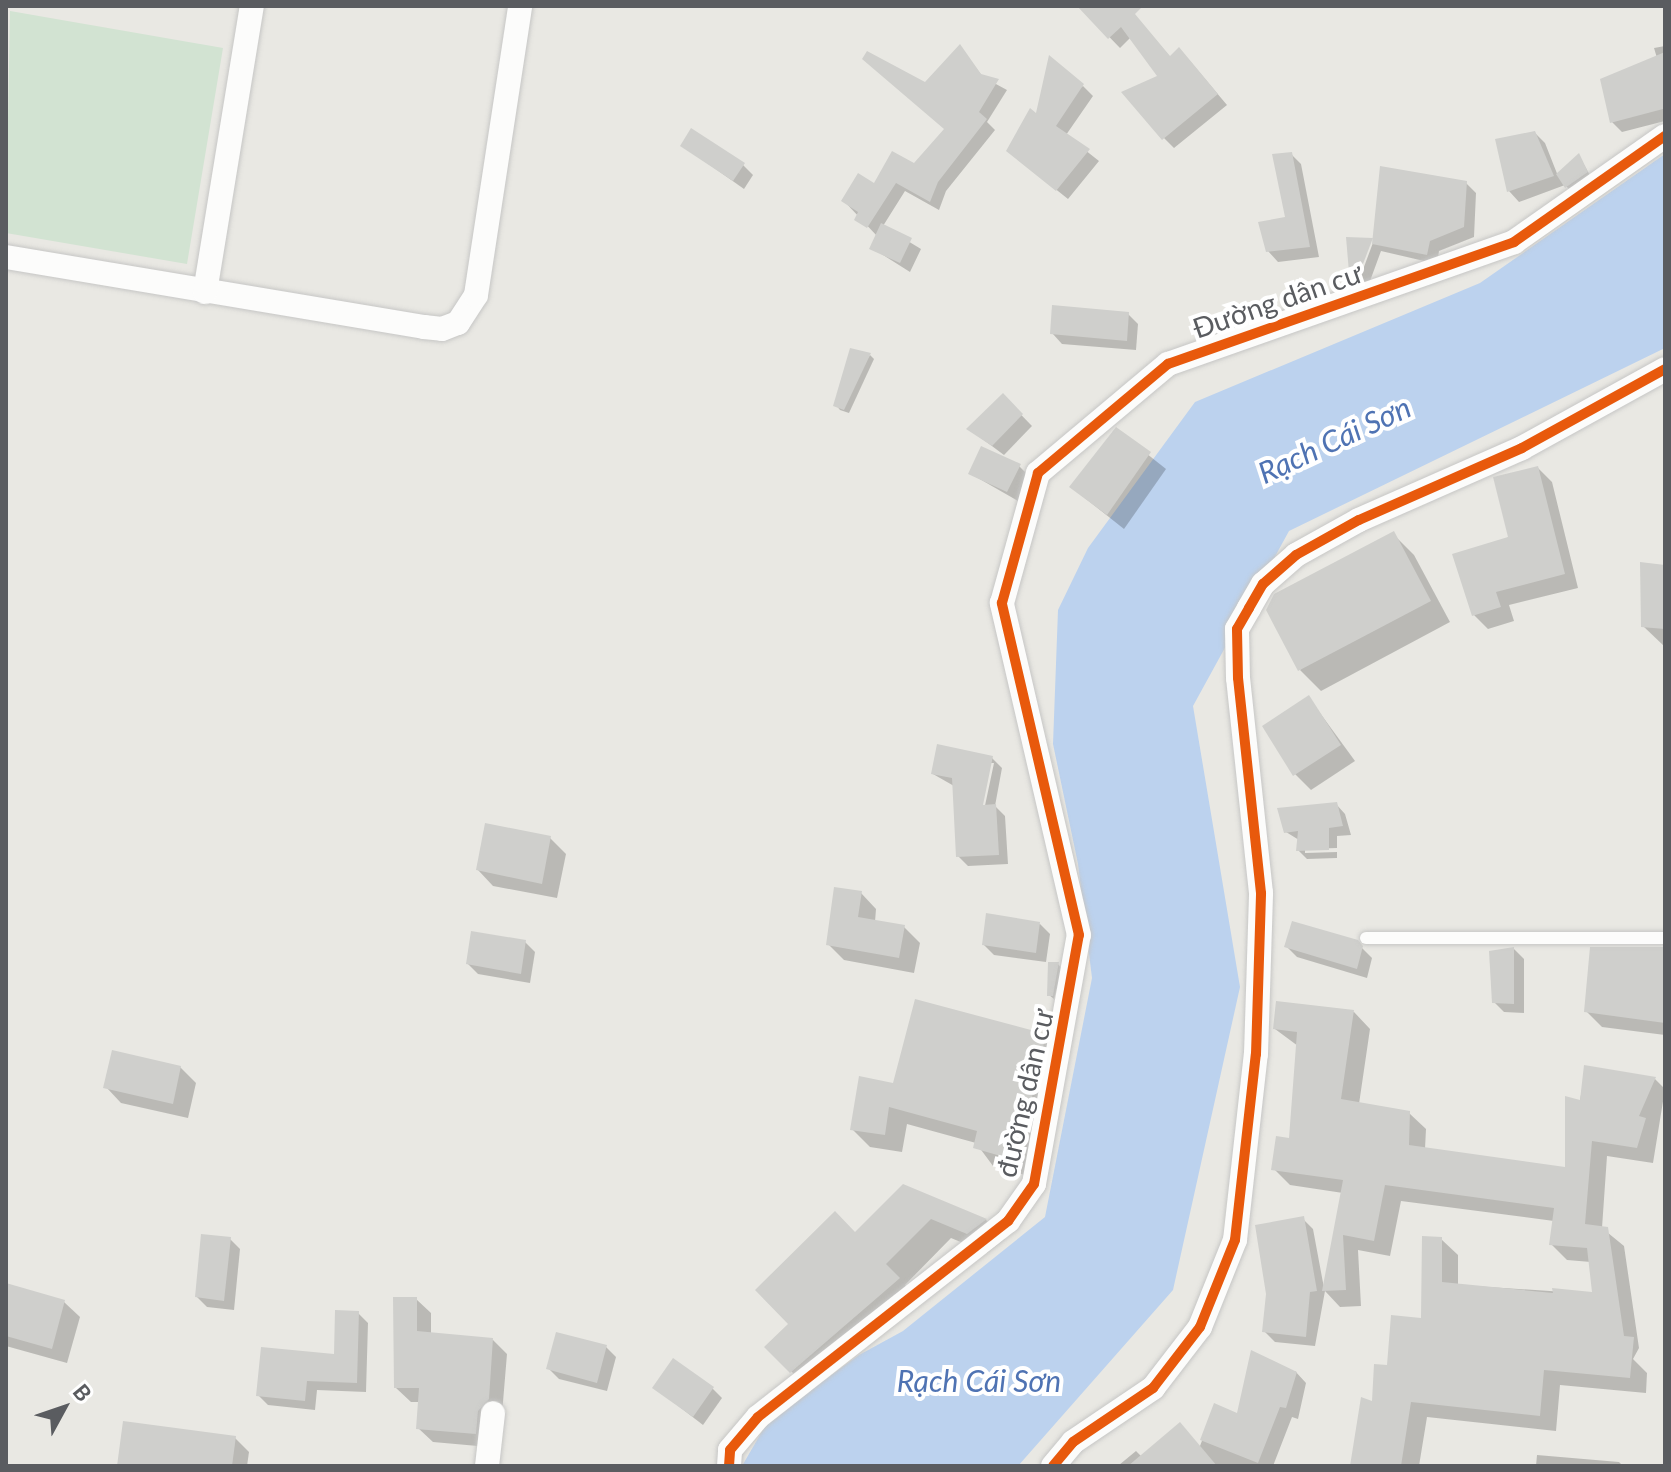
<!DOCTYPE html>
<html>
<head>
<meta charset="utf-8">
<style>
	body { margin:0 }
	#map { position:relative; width:1671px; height:1472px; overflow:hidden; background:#e9e8e3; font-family:Lato,sans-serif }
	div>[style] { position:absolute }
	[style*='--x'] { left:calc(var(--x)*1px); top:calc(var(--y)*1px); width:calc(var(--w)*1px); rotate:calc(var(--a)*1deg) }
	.green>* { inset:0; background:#d2e3d2 }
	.water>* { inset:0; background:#bcd2ee }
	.shadow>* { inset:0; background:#0003 }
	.building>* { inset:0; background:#cfcfcc }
	.roads { filter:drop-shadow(0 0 2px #c6c6c5) drop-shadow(0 0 2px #c6c6c5) }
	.lane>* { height:12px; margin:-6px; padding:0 6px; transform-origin:6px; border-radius:6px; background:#fcfcfb }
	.street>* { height:24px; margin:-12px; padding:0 12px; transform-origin:12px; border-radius:12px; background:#fcfcfb }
	.cycleway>* { height:10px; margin:-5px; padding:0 5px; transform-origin:5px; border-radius:5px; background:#e8590c }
	span { translate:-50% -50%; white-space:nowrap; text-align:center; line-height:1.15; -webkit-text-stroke:8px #fff; paint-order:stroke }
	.street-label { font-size:28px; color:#5a5c60 }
	.water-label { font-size:30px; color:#4f73b3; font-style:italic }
	.frame { position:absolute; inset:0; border:8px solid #5a5c60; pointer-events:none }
	.north { position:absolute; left:24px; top:1368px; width:80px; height:80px; -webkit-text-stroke:6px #fff; paint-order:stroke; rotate:50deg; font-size:22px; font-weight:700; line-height:32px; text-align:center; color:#5a5c60 }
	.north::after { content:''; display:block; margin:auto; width:28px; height:36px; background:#5a5c60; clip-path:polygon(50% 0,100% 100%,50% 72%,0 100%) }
</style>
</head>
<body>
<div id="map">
	<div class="green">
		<div style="clip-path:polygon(10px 11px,223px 48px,187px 264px,6px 233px)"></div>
	</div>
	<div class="water">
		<div style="clip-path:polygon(1665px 154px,1665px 348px,1289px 531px,1193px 706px,1240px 987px,1173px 1290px,1018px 1466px,742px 1466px,768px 1421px,859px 1355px,903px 1331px,1045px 1217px,1092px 978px,1078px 864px,1053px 744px,1058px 610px,1088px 548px,1195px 402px,1480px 283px)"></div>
	</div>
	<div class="shadow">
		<div style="clip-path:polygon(1095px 6px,1127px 6px,1171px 58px,1189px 60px,1227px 105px,1174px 148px,1164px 138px,1160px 77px,1131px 37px,1120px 48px,1086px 13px)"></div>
		<div style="clip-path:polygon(1665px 46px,1665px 121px,1622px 132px,1612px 122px,1657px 58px,1654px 48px)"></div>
		<div style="clip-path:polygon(960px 47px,983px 77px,1007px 90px,987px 122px,995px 130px,946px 191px,939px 210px,905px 191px,883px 226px,921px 249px,910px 272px,872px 248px,877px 236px,843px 200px,915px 166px,946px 129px,926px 84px)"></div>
		<div style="clip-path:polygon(1083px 86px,1093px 96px,1066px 135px,1099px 161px,1068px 199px,1008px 151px,1038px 116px)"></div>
		<div style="clip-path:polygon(1535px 133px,1545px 143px,1558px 176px,1579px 156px,1591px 177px,1571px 191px,1565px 185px,1519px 202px,1509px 191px,1498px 141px)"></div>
		<div style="clip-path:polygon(683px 146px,743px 165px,753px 175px,744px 189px)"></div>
		<div style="clip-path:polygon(1291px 154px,1301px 164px,1319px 257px,1278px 262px,1268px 251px,1287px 218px)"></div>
		<div style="clip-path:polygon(1466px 183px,1476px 193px,1474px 237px,1439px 251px,1437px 264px,1381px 251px,1366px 292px,1352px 283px,1357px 273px,1358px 283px,1374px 240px)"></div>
		<div style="clip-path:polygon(1128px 314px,1138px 324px,1136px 350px,1062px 344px,1052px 333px)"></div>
		<div style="clip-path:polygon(870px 355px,874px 359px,849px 413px,840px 410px,836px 405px)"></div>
		<div style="clip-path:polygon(1003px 396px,1032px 426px,1004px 455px,969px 429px)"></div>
		<div style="clip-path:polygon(1117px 430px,1166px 469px,1124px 529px,1071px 487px)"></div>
		<div style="clip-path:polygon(1019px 466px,1029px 476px,1018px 501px,971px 474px)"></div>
		<div style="clip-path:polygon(1538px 468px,1552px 482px,1578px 588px,1509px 605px,1514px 621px,1488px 629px,1474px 615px)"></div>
		<div style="clip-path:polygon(1393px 534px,1414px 555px,1450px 622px,1321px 691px,1300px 670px)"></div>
		<div style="clip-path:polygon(1665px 567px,1665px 647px,1643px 626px)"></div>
		<div style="clip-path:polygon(1309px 698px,1355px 761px,1311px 790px,1295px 774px)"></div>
		<div style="clip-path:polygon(evenodd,992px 758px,1002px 768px,995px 806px,1005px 816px,1008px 864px,968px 866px,958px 856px,954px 786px,933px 774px,992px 758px,990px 763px,994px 763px,983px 815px,979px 814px,990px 763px)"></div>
		<div style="clip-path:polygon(1336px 804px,1345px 814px,1351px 835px,1337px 836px,1337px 848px,1305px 849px,1305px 853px,1337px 852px,1337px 858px,1307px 859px,1298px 850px,1299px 840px,1286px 832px)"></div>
		<div style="clip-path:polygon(550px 838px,566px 854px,557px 898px,493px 886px,478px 870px)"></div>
		<div style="clip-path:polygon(861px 893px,876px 909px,875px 922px,904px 927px,920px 943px,914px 973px,844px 960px,828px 944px)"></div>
		<div style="clip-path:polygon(1040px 924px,1050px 934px,1046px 962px,994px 955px,984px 945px)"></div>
		<div style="clip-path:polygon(525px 942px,535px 952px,530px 983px,478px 974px,468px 964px)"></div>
		<div style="clip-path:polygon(1356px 942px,1372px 958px,1367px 978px,1297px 957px,1287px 947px)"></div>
		<div style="clip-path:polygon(1665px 948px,1665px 1035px,1602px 1027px,1586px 1011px)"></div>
		<div style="clip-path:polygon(1514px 949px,1524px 959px,1524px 1013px,1504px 1012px,1494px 1002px)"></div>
		<div style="clip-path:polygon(1058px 964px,1062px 969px,1054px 999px,1049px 995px)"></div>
		<div style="clip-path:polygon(1354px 1012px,1370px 1029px,1359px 1104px,1409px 1113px,1426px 1129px,1425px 1149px,1567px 1170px,1586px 1068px,1655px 1079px,1665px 1089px,1653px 1163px,1607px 1156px,1602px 1228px,1624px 1246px,1639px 1348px,1633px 1359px,1647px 1373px,1646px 1393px,1560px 1385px,1556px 1431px,1427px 1417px,1419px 1466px,1352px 1466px,1388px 1367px,1423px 1320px,1441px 1239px,1458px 1255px,1458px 1285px,1594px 1294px,1591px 1262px,1567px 1260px,1551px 1244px,1554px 1221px,1401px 1201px,1390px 1256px,1358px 1250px,1361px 1306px,1340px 1307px,1325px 1291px,1315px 1346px,1275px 1342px,1264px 1331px,1303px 1219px,1313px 1229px,1324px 1288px,1343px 1193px,1290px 1185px,1274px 1169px,1291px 1140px,1298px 1046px,1275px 1029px)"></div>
		<div style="clip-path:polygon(1045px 1036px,1063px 1055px,1036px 1178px,993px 1166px,976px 1143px,907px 1124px,902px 1152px,870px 1147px,852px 1129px,895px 1085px)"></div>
		<div style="clip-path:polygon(180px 1067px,196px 1083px,188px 1118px,121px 1103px,106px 1087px)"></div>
		<div style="clip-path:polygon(903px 1186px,986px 1220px,1005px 1239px,987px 1253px,951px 1238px,905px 1285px,918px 1299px,811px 1391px,767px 1347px,791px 1324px,855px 1234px)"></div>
		<div style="clip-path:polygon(230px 1239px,240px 1249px,234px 1310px,207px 1307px,197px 1297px)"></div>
		<div style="clip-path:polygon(6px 1285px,64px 1302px,80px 1317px,67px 1363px,6px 1346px)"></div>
		<div style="clip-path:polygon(416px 1299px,431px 1313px,431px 1334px,493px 1340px,507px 1354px,502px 1414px,489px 1447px,433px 1442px,418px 1428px,420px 1402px,411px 1402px,396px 1388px)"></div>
		<div style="clip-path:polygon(358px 1313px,368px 1323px,366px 1392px,317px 1390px,315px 1410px,268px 1405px,258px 1395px,335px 1357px)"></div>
		<div style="clip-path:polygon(606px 1347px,616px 1357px,607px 1391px,559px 1379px,549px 1369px)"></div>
		<div style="clip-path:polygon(1295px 1371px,1306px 1383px,1298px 1419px,1292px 1417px,1273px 1466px,1119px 1465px,1136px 1451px,1142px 1457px,1200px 1446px,1215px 1406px,1239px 1415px)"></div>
		<div style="clip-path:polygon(655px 1388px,712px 1388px,722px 1398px,703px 1425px)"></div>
		<div style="clip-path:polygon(235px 1438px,249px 1452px,247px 1466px,120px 1466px)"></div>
		<div style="clip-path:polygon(1537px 1455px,1619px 1462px,1623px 1466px,1536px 1466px)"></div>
	</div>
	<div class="building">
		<div style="clip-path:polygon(1077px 6px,1143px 6px,1135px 14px,1170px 56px,1179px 47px,1218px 94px,1162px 140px,1121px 92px,1157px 76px,1121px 27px,1108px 39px)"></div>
		<div style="clip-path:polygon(960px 44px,981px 74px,999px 79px,979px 112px,987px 119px,938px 182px,930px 202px,896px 183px,867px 228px,854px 220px,858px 212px,841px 201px,858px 173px,874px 183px,892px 151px,914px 163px,944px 129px,862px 59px,867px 51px,925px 82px)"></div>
		<div style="clip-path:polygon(1665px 52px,1663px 109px,1610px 123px,1600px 79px)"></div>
		<div style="clip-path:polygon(1049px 55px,1084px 84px,1056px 126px,1090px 149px,1056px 191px,1006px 151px,1030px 108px,1036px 113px)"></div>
		<div style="clip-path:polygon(691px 128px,745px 163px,733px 181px,680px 146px)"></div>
		<div style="clip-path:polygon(1535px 131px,1554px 176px,1507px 192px,1495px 139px)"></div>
		<div style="clip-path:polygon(1292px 152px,1310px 247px,1266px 252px,1258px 222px,1285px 217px,1272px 154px)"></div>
		<div style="clip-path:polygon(1579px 153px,1588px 172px,1565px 188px,1556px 174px)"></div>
		<div style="clip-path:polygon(1380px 166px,1467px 181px,1464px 227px,1430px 241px,1427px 255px,1372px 244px)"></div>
		<div style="clip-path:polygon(881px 223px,912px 238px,900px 263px,869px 249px)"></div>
		<div style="clip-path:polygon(1346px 237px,1373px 238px,1356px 282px,1350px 284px)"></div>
		<div style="clip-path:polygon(1052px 305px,1129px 312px,1127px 341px,1050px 334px)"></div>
		<div style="clip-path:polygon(850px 348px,871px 353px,844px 410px,833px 406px)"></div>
		<div style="clip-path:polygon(1003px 393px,1023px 414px,992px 446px,966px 429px)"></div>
		<div style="clip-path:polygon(1116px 427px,1151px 452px,1107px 515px,1069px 487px)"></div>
		<div style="clip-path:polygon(981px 446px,1021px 464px,1007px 492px,968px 474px)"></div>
		<div style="clip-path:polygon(1538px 466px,1565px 574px,1496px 592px,1501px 607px,1472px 616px,1452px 554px,1508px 537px,1493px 477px)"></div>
		<div style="clip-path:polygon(1394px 531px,1431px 601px,1298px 671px,1266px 610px,1274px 594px)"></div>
		<div style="clip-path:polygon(1640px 562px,1665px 565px,1665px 629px,1641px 627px)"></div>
		<div style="clip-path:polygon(1309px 695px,1341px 745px,1293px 776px,1262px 726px)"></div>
		<div style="clip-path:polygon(937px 744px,993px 756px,983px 805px,996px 804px,999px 855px,956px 857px,952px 778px,931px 774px)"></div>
		<div style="clip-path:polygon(1337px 802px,1343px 826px,1329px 828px,1329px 850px,1296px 851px,1298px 831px,1284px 833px,1277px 808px)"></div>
		<div style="clip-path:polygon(485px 823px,551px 836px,542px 884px,476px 870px)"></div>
		<div style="clip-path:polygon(834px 887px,862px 891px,858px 917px,905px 925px,899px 958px,826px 945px)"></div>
		<div style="clip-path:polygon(986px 913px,1040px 922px,1036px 953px,982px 945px)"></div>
		<div style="clip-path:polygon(1292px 921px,1358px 940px,1363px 946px,1357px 969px,1284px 947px)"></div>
		<div style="clip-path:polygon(471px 931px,526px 940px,521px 974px,466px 964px)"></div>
		<div style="clip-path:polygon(1514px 947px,1514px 1004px,1492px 1003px,1489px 951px)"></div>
		<div style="clip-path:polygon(1590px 947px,1665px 947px,1665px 1023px,1584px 1012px)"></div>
		<div style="clip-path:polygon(1048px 962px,1059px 962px,1053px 996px,1047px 996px)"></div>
		<div style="clip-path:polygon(915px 999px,1046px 1034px,1018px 1161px,973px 1148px,977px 1131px,889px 1107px,885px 1135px,850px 1130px,859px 1076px,893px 1083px)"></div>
		<div style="clip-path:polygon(1276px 1001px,1354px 1010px,1341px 1099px,1410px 1111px,1409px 1145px,1565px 1167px,1565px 1096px,1580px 1100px,1584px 1065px,1656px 1077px,1639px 1116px,1646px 1118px,1637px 1148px,1592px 1141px,1585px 1224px,1608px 1227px,1624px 1336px,1634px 1337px,1630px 1378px,1544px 1370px,1540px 1416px,1411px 1402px,1401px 1466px,1350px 1466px,1361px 1397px,1372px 1401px,1374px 1364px,1387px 1365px,1391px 1315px,1421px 1318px,1422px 1236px,1442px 1237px,1442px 1282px,1553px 1293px,1552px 1288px,1592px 1292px,1587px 1248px,1549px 1245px,1554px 1208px,1385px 1185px,1374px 1241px,1343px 1235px,1346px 1290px,1322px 1291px,1343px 1180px,1271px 1170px,1276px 1136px,1289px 1138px,1297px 1032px,1273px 1029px)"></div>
		<div style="clip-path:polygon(112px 1050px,181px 1066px,173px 1104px,103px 1088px)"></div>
		<div style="clip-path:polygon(903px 1184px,987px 1219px,967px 1234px,931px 1219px,886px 1264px,900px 1278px,790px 1373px,764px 1347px,788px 1324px,755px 1290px,835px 1211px,855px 1232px)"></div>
		<div style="clip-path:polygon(1304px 1216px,1317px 1291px,1310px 1292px,1306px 1337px,1262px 1332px,1266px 1294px,1255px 1225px)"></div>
		<div style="clip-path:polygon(201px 1234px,231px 1237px,224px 1301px,195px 1297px)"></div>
		<div style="clip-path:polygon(6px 1283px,65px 1300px,52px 1349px,6px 1336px)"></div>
		<div style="clip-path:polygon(393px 1297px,417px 1297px,417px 1331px,493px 1338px,489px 1399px,478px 1411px,476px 1434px,416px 1429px,419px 1388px,394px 1388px)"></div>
		<div style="clip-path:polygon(335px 1310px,359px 1311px,357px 1383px,307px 1381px,305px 1401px,256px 1396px,261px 1347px,334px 1354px)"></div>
		<div style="clip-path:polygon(556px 1332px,607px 1345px,597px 1383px,546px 1369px)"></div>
		<div style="clip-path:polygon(1251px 1350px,1297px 1372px,1286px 1408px,1280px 1407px,1258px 1463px,1200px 1440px,1214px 1403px,1237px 1413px)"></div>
		<div style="clip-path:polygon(673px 1358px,714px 1387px,693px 1417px,652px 1388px)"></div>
		<div style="clip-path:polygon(123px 1421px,236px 1436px,232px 1466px,117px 1466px)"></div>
		<div style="clip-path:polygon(1180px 1422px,1217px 1466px,1128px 1466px)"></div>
	</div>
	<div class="roads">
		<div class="lane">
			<div style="--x:1366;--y:938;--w:299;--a:0"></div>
		</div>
		<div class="street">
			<div style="--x:6;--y:257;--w:424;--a:9.5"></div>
			<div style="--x:424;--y:327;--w:18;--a:6"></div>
			<div style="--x:442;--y:329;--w:17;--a:-21"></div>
			<div style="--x:458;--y:323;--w:33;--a:-57"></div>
			<div style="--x:476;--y:295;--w:292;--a:-81.3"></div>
			<div style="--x:205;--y:292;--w:290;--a:-80.7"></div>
			<div style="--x:487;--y:1466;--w:53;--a:-83.5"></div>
			<div style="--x:729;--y:1466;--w:16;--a:-86"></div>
			<div style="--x:730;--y:1450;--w:43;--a:-49.7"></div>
			<div style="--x:758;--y:1417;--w:318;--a:-38.1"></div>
			<div style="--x:1008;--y:1221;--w:45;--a:-54.9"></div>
			<div style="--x:1034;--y:1184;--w:253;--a:-79.8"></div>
			<div style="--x:1079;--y:935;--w:341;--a:-103.1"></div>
			<div style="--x:1002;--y:603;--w:135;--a:-74.5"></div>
			<div style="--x:1038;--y:473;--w:170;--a:-40"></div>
			<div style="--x:1168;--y:364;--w:367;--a:-19.4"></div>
			<div style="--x:1514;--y:242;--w:184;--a:-35.1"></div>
			<div style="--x:1053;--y:1466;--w:31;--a:-50"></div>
			<div style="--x:1073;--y:1442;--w:97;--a:-34"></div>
			<div style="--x:1153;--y:1388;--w:77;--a:-52.4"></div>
			<div style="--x:1200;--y:1327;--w:94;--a:-68.1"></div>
			<div style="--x:1235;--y:1240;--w:187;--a:-83.6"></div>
			<div style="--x:1256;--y:1054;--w:161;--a:-88.2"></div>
			<div style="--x:1261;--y:893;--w:216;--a:-96.1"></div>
			<div style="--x:1238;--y:678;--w:49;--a:-91.2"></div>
			<div style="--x:1237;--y:629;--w:24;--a:-60"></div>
			<div style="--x:1249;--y:608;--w:28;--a:-60"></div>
			<div style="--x:1263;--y:584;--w:44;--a:-41.3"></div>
			<div style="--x:1296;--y:555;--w:72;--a:-29.1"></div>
			<div style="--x:1359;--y:520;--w:178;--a:-23.8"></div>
			<div style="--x:1522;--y:448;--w:163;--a:-28.9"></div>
		</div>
	</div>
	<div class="cycleway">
		<div style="--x:729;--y:1466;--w:16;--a:-86"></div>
		<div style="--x:730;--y:1450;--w:43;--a:-49.7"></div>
		<div style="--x:758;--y:1417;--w:318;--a:-38.1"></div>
		<div style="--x:1008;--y:1221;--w:45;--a:-54.9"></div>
		<div style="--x:1034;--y:1184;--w:253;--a:-79.8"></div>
		<div style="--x:1079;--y:935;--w:341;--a:-103.1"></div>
		<div style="--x:1002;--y:603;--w:135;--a:-74.5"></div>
		<div style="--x:1038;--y:473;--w:170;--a:-40"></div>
		<div style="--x:1168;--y:364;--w:367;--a:-19.4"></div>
		<div style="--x:1514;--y:242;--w:184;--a:-35.1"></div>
		<div style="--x:1053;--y:1466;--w:31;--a:-50"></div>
		<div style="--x:1073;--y:1442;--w:97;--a:-34"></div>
		<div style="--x:1153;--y:1388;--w:77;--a:-52.4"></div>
		<div style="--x:1200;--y:1327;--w:94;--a:-68.1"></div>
		<div style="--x:1235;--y:1240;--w:187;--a:-83.6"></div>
		<div style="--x:1256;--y:1054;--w:161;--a:-88.2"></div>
		<div style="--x:1261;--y:893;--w:216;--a:-96.1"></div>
		<div style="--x:1238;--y:678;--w:49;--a:-91.2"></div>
		<div style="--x:1237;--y:629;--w:24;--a:-60"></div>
		<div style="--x:1249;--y:608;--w:28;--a:-60"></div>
		<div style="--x:1263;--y:584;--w:44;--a:-41.3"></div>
		<div style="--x:1296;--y:555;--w:72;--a:-29.1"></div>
		<div style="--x:1359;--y:520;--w:178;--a:-23.8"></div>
		<div style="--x:1522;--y:448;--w:163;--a:-28.9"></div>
	</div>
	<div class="street-label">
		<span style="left:1277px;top:300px;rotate:-19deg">Đường dân cư</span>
		<span style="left:1024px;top:1093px;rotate:-77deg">đường dân cư</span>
	</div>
	<div class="water-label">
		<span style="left:1334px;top:439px;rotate:-25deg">Rạch Cái Sơn</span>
		<span style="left:979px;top:1380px">Rạch Cái Sơn</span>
	</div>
	<div class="frame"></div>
	<div class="north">B</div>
</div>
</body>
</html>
